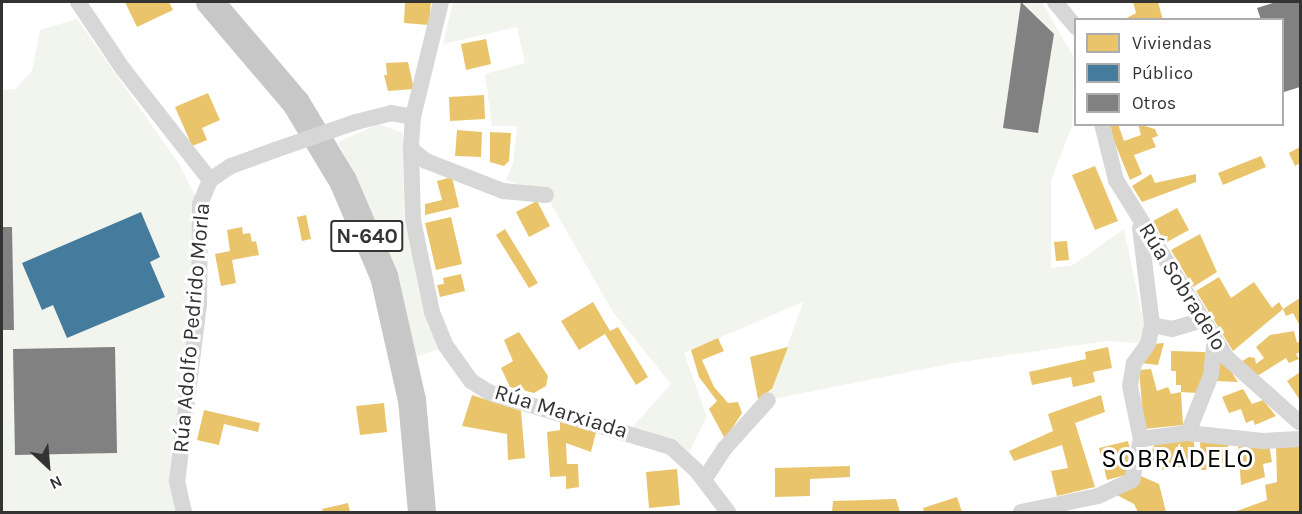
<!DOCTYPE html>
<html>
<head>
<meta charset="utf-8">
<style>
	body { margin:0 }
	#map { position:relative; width:1302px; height:514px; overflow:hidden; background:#fff; font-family:Karla,sans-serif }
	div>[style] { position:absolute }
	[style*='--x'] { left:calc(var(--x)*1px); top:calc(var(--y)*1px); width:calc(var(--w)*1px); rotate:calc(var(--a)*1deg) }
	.green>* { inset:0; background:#f1f5ed }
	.homes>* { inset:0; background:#e9c46a }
	.public>* { inset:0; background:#457b9d }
	.building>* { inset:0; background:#818181 }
	.minor>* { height:16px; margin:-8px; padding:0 8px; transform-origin:8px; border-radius:8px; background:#d7d7d7 }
	.trunk>* { height:28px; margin:-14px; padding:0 14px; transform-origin:14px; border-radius:14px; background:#c7c7c7 }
	.minor-bridge>* { height:16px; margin:-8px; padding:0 8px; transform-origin:8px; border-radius:8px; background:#d7d7d7 }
	span { translate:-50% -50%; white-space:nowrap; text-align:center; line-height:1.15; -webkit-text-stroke:6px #fff; paint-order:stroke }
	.shield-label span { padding:2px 4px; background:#fff; border:2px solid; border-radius:4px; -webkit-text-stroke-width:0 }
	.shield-label { font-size:21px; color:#333; font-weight:700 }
	.street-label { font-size:22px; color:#333 }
	.quarter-label { font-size:26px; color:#000; letter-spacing:1.5px }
	.frame { position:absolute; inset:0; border:3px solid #333; pointer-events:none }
	.legend { position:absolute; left:1074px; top:18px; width:210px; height:108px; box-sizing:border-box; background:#fff; border:2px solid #adadad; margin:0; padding:8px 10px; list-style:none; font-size:18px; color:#333 }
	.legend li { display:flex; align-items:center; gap:12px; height:30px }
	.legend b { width:30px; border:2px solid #adadad }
	.north { position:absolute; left:18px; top:436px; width:60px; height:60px; -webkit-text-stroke:4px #fff; paint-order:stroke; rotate:154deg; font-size:16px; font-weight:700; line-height:24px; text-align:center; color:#333 }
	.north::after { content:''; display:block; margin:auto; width:21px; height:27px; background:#333; clip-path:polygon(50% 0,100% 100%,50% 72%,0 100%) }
</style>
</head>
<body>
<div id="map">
	<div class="green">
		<div style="clip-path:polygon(453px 2px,1042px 2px,1074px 58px,1072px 126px,1051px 181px,1051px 268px,1073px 265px,1124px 229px,1148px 344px,1107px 341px,954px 363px,768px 400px,803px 302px,684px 353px,707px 417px,685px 460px,628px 432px,671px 384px,613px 312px,546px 195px,506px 180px,513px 163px,517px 126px,492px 126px,485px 74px,525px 63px,517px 27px,443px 44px)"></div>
		<div style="clip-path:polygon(77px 19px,179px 164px,195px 195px,200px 336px,186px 480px,190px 512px,2px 512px,2px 90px,15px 89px,32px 71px,40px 30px)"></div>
		<div style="clip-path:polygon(379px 124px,403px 133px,404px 223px,446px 346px,416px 357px,367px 204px,338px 142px)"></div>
	</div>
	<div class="homes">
		<div style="clip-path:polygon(125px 2px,169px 2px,173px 10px,137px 27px)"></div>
		<div style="clip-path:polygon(405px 2px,431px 2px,429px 25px,404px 23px)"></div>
		<div style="clip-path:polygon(1133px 2px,1158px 2px,1163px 20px,1123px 20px,1136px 13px)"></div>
		<div style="clip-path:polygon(486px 39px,491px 64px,466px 70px,461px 44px)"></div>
		<div style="clip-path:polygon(408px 62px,414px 89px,388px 91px,384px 75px,387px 75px,386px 63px)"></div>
		<div style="clip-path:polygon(208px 93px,220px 120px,202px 128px,207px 140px,192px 146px,175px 107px)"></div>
		<div style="clip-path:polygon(484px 95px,485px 119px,450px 121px,449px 97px)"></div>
		<div style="clip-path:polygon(1107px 124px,1118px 124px,1124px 141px,1141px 135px,1138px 124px,1155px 129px,1158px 136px,1152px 138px,1156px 147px,1134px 155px,1142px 174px,1130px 180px)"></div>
		<div style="clip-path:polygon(457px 130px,482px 132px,481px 157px,455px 156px)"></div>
		<div style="clip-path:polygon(490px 132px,511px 133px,509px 161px,504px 166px,490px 162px)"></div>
		<div style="clip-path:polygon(1300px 147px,1300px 163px,1295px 166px,1289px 153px)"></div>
		<div style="clip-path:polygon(1261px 156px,1266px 167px,1223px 185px,1218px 173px)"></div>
		<div style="clip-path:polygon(1095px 166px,1118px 221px,1095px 230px,1072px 175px)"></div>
		<div style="clip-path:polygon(1151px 174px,1155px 183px,1196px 174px,1196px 182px,1142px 202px,1132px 186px)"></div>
		<div style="clip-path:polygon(452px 177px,459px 207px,425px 215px,425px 204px,442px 200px,437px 181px)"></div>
		<div style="clip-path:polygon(537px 201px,550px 226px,529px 237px,516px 212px)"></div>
		<div style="clip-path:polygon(1177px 208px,1189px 230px,1165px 243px,1153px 221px)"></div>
		<div style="clip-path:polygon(306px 215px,311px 239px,302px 241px,297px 217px)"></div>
		<div style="clip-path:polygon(451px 217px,462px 264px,436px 270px,425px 223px)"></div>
		<div style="clip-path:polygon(242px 227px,243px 234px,250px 233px,252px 242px,256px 241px,259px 255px,232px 260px,236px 283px,221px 286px,215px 254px,230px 251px,227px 230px)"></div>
		<div style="clip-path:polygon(505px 229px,538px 283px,529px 288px,496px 235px)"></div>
		<div style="clip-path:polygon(1200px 234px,1217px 272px,1193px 287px,1171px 250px)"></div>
		<div style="clip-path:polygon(1067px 241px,1069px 260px,1056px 261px,1054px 242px)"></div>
		<div style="clip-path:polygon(461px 274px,465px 291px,440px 297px,437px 285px,444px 284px,443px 278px)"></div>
		<div style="clip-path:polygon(1219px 277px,1231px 298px,1254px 282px,1272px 308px,1279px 302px,1283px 309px,1233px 351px,1196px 291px)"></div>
		<div style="clip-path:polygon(1300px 298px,1300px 326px,1293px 313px,1286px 316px,1283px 309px)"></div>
		<div style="clip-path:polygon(593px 302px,610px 331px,618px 327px,648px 377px,636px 385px,605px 334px,579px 350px,561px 321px)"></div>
		<div style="clip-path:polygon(1294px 331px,1297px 343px,1300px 341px,1300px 352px,1296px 354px,1299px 359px,1289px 363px,1286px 358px,1254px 378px,1239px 363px,1249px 357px,1255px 358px,1256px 364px,1264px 358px,1256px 347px,1270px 335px)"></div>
		<div style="clip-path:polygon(519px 332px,548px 376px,546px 386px,534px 393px,510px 387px,501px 368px,513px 361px,504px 340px)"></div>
		<div style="clip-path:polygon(718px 338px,724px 351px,702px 360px,714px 387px,728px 403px,738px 402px,742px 413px,725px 439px,709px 409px,717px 401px,699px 377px,691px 350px)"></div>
		<div style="clip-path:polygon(1164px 343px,1158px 365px,1141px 363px,1153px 344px)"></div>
		<div style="clip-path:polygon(788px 347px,772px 389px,758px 399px,750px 357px)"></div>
		<div style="clip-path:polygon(1108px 347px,1112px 368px,1093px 372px,1095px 382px,1073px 387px,1071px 377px,1032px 385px,1029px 372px,1086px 359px,1085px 352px)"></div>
		<div style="clip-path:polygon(1171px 351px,1205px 352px,1205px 378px,1197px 393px,1181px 392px,1181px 385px,1176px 385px,1176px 371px,1171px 371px)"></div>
		<div style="clip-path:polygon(1220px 354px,1238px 382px,1215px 381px)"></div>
		<div style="clip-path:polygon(1151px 369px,1157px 391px,1168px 387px,1171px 394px,1181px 392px,1183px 425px,1144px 429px,1139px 370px)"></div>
		<div style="clip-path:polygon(1300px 372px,1300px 400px,1287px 381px)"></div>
		<div style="clip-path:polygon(1243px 389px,1252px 404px,1263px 400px,1276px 416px,1255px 425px,1253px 420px,1246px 423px,1241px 409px,1229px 413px,1222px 397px)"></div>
		<div style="clip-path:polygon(472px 395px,521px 411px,525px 458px,508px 460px,507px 434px,462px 426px)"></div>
		<div style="clip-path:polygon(1101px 395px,1105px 412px,1075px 423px,1095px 487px,1057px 496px,1051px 471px,1068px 468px,1062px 445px,1014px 461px,1009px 451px,1053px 431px,1048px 414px)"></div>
		<div style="clip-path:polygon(384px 403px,387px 432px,360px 435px,356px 406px)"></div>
		<div style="clip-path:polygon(204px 410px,260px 423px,258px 432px,224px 424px,219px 445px,197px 440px)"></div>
		<div style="clip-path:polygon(560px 422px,596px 432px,591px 452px,566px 443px,567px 464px,578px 464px,579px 487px,566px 489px,566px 476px,550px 477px,547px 432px,560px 430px)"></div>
		<div style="clip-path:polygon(1193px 437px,1197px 464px,1161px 470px,1148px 461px,1155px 443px)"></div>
		<div style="clip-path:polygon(1228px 440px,1229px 469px,1201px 470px,1200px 441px)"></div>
		<div style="clip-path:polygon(1128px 441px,1132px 458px,1125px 475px,1107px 480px,1099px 448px)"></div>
		<div style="clip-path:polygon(1238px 443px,1269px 444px,1272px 462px,1263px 464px,1265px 477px,1241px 485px)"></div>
		<div style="clip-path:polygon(1300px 445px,1300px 512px,1234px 512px,1267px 500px,1265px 485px,1277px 482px,1276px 446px)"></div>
		<div style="clip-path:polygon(850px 466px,850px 477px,810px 479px,810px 496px,775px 497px,775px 468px)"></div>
		<div style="clip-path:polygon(677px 469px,680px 505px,649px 508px,646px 472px)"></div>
		<div style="clip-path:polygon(1141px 476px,1159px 484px,1166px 512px,1138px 512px,1134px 504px,1115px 494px)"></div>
		<div style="clip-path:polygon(957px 497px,962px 512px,924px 512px,923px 508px)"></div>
		<div style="clip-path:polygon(896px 499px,900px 512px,832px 512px,833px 501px)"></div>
		<div style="clip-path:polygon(348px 503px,350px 512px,323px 512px,322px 509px)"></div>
	</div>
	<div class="public">
		<div style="clip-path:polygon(141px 212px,160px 257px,150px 262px,165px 297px,67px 338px,53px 305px,42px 310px,22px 263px)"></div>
	</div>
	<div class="building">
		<div style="clip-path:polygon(1021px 2px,1054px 34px,1038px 133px,1003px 128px)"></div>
		<div style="clip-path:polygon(1276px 2px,1300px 2px,1300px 87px,1284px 92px,1282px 20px,1261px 20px,1257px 8px)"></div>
		<div style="clip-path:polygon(2px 227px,12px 227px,14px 330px,2px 330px)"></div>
		<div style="clip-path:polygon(115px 347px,117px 453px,15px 455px,13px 349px)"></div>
	</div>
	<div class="minor">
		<div style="--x:78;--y:2;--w:81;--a:56.1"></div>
		<div style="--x:123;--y:69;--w:141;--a:51.9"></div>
		<div style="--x:441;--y:2;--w:118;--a:103.7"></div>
		<div style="--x:413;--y:117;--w:32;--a:94"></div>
		<div style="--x:411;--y:149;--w:19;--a:39"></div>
		<div style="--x:426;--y:161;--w:83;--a:21.3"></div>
		<div style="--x:503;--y:191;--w:43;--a:5.3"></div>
		<div style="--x:1055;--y:2;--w:33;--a:50"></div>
		<div style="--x:356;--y:122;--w:36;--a:-14"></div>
		<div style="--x:391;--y:113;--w:22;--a:10"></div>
		<div style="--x:1102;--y:124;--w:58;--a:76"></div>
		<div style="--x:1116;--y:180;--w:208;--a:58.1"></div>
		<div style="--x:1226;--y:357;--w:99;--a:41.7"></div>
		<div style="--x:411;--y:149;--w:71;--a:88.4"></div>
		<div style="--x:413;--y:220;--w:94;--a:78.3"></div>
		<div style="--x:432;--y:312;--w:37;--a:68"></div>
		<div style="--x:446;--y:346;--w:43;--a:54.5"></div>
		<div style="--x:471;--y:381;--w:22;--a:32"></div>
		<div style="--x:490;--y:393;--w:189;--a:16.6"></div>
		<div style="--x:671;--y:447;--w:34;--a:43"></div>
		<div style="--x:696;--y:470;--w:53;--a:52.7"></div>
		<div style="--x:1140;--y:228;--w:98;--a:82.9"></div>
		<div style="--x:1152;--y:325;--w:19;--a:102"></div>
		<div style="--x:1148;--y:344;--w:24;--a:126"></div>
		<div style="--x:1134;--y:363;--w:23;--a:100"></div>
		<div style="--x:1130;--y:386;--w:54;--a:78.3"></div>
		<div style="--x:1152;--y:325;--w:20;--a:11"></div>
		<div style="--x:1172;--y:329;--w:32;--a:-16"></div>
		<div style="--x:1188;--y:433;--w:62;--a:-68.4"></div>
		<div style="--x:1211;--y:375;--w:36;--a:-84"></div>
		<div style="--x:704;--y:480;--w:38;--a:-57"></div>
		<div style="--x:725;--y:448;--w:64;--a:-48.1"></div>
		<div style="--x:184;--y:512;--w:32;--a:-103"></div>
		<div style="--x:177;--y:481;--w:177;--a:-82.9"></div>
		<div style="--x:199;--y:305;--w:101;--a:-89.4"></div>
		<div style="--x:200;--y:204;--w:26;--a:-67"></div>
		<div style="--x:210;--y:180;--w:25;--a:-34"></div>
		<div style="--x:231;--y:166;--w:47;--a:-20"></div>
		<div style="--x:1021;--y:512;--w:79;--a:-11.7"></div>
		<div style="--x:1098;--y:496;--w:38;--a:-25"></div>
		<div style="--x:1132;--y:480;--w:42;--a:-77.6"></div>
		<div style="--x:1141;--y:439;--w:47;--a:-7.3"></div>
		<div style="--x:1188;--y:433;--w:75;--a:6.1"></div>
		<div style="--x:1263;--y:441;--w:37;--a:-3"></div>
	</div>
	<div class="trunk">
		<div style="--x:210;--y:2;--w:133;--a:49.6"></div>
		<div style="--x:296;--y:103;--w:91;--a:58.9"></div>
		<div style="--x:343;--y:181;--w:103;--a:66.7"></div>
		<div style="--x:384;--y:276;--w:127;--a:77.3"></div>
		<div style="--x:412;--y:400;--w:112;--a:84.9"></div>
	</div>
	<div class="minor-bridge">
		<div style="--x:275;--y:150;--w:86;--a:-19.1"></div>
	</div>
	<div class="shield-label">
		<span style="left:367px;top:236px">N-640</span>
	</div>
	<div class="street-label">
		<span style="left:1182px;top:287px;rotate:58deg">Rúa Sobradelo</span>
		<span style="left:192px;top:328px;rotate:-85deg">Rúa Adolfo Pedrido Morla</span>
		<span style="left:561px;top:412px;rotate:17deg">Rúa Marxiada</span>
	</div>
	<div class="quarter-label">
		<span style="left:1178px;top:459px">SOBRADELO</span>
	</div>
	<div class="frame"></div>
	<ul class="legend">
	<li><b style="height:16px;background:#e9c46a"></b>Viviendas</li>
	<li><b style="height:16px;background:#457b9d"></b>Público</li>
	<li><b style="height:16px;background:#818181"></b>Otros</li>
	</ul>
	<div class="north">N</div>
</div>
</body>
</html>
